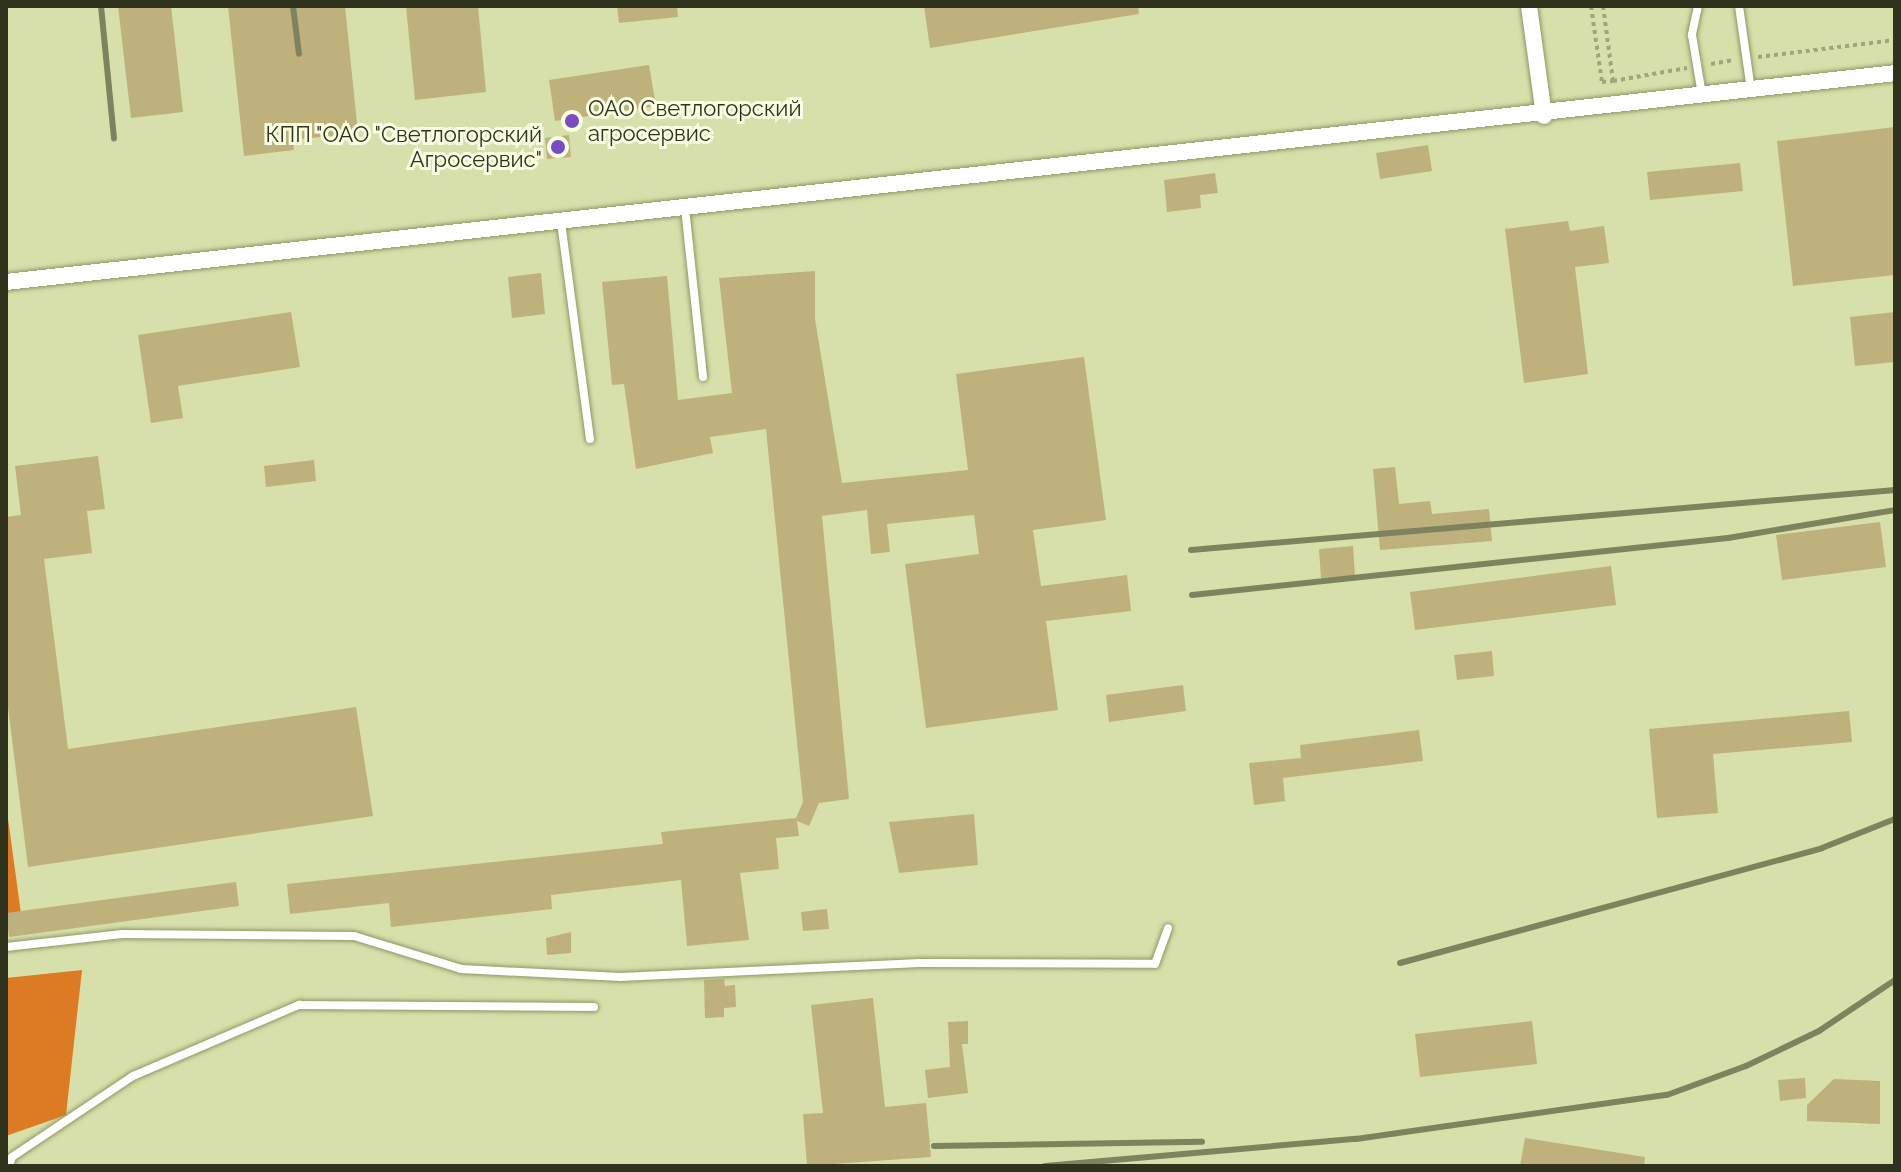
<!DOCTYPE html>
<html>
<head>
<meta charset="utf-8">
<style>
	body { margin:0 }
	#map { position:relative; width:1901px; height:1172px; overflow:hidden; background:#d7e0aa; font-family:Raleway,sans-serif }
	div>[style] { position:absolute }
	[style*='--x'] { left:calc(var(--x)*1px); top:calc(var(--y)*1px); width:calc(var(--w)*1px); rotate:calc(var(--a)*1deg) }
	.forest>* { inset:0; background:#dd7b24 }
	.building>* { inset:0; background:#beb17c }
	.path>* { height:4px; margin-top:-2px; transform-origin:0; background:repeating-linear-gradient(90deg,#9fa67b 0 4px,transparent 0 8px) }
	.roads { filter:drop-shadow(0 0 2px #8f9764) drop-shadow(0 0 2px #8f9764) }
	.service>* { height:8px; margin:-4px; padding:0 4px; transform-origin:4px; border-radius:4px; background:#fff }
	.minor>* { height:16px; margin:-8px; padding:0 8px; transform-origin:8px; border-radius:8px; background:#fff }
	.rail>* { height:6px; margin:-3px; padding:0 3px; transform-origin:3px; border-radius:3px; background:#7d835e }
	.dots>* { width:22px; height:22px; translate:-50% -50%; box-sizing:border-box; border:4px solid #f9fee3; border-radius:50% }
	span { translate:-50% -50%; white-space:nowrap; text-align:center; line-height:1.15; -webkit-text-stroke:6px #f9fee3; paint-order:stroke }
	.poi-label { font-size:22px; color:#2f331d }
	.left { translate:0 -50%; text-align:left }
	.right { translate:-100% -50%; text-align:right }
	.frame { position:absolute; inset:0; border:8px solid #2f331d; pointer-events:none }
</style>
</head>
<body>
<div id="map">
	<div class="forest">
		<div style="clip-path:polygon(6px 804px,22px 921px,6px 923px)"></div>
		<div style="clip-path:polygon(82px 970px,66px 1115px,6px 1136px,6px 978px)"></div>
	</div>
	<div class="building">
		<div style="clip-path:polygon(118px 6px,171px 6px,183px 112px,131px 118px)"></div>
		<div style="clip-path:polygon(228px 6px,345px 6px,358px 133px,293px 140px,294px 150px,244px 156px)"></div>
		<div style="clip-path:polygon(406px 6px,478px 6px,486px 92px,415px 100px)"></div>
		<div style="clip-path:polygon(617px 6px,677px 6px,678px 17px,619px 23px)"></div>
		<div style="clip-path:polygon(924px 6px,1138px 6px,1139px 14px,930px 48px)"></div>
		<div style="clip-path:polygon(649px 65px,656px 106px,555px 121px,549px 80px)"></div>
		<div style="clip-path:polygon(1895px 127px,1895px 275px,1793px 286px,1777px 141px)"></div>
		<div style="clip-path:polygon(569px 135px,571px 157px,547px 159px,545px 138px)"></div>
		<div style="clip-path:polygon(1428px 145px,1432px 171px,1380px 179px,1376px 153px)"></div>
		<div style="clip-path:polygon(1740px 163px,1743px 191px,1650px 200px,1647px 172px)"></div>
		<div style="clip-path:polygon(1215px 173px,1218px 193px,1200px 195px,1201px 208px,1167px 212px,1164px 180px)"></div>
		<div style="clip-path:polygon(1568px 221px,1570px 231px,1604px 226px,1609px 263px,1575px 267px,1588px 374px,1524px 383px,1505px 229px)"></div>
		<div style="clip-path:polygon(815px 271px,815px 319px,842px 483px,968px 470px,956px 374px,1084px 357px,1106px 520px,1033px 530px,1041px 586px,1127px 575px,1131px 611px,1046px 621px,1058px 710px,926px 728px,905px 564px,979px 554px,974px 515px,887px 524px,890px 552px,871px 554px,867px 510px,822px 516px,849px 799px,819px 803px,809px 826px,797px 821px,799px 836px,776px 838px,779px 869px,740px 873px,749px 940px,687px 946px,681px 880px,551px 895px,552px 909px,391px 927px,389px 903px,290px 914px,287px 884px,663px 844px,661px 832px,796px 818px,803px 802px,766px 429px,710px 437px,713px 453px,636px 469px,624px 384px,612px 385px,602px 282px,667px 276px,678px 400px,732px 393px,719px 278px)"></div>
		<div style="clip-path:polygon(541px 273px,545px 314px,512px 318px,508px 277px)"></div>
		<div style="clip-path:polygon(291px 312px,300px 367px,178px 386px,183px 418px,151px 423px,138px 335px)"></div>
		<div style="clip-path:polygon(1895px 312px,1895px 362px,1855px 366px,1850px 317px)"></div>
		<div style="clip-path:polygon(98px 456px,105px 509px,87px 511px,92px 553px,44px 559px,68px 749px,356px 707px,373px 816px,28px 867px,6px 691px,6px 517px,21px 515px,15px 466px)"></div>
		<div style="clip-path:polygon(314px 460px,316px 481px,266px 487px,264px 466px)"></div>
		<div style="clip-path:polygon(1395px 467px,1399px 504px,1430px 501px,1432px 514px,1489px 509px,1492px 541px,1380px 550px,1373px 469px)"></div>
		<div style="clip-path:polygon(1880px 522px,1886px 567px,1782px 580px,1776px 535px)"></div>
		<div style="clip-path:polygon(1353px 546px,1355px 576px,1321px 578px,1319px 549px)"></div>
		<div style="clip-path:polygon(1611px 566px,1616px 605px,1415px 630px,1410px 592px)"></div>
		<div style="clip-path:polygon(1492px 651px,1494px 676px,1457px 680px,1454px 655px)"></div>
		<div style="clip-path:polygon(1183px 685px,1186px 711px,1109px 722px,1106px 695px)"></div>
		<div style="clip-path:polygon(1849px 711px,1852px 742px,1713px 754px,1718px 813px,1657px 818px,1649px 729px)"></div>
		<div style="clip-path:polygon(1419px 730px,1423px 761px,1283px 778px,1285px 801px,1254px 805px,1249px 763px,1301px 758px,1300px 745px)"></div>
		<div style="clip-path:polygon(974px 814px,978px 865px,899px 873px,889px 822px)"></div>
		<div style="clip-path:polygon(236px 882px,239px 906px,9px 937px,6px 913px)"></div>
		<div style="clip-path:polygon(827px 909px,829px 929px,803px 931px,801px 912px)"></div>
		<div style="clip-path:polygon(571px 932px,571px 953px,547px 955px,546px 938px)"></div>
		<div style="clip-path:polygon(724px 979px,725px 986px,735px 985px,736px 1007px,724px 1008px,724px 1017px,705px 1018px,704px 980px)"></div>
		<div style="clip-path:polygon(873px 998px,885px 1107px,926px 1103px,931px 1157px,807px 1166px,803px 1114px,823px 1113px,811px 1005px)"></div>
		<div style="clip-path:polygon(968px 1021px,968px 1044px,962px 1044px,968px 1093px,928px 1098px,925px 1070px,950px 1067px,948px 1022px)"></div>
		<div style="clip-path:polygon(1532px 1021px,1537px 1064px,1420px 1077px,1415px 1034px)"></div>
		<div style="clip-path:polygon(1805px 1078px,1806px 1098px,1780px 1101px,1778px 1080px)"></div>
		<div style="clip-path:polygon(1834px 1079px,1880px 1081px,1880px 1124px,1807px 1121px,1807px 1105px)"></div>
		<div style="clip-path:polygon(1525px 1138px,1645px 1157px,1644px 1166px,1520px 1166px)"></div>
	</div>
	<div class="path">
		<div style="--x:1591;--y:6;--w:77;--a:81.8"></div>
		<div style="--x:1602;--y:82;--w:11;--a:-5"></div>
		<div style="--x:1603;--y:6;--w:76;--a:82.4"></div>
		<div style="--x:1613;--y:81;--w:75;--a:-10"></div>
		<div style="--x:1758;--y:57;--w:138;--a:-7.1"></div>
		<div style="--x:1711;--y:64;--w:23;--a:-10"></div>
	</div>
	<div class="roads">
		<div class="service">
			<div style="--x:1698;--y:6;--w:30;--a:102"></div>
			<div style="--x:1692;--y:35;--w:61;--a:80.5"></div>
			<div style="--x:1739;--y:6;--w:85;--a:81.9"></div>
			<div style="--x:685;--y:208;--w:170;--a:83.9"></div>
			<div style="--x:561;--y:222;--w:219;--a:82.4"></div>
			<div style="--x:6;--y:947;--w:117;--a:-6.4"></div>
			<div style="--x:122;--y:934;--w:232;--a:0.5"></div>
			<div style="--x:354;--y:936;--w:112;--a:17.1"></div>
			<div style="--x:461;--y:969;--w:160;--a:2.9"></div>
			<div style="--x:621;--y:977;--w:299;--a:-2.7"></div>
			<div style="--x:920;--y:963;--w:235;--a:0.2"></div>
			<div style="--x:1155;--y:964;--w:38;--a:-70"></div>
			<div style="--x:9;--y:1166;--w:9;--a:-72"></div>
			<div style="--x:12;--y:1157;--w:146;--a:-33.8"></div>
			<div style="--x:133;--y:1076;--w:181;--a:-23.2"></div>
			<div style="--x:299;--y:1005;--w:295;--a:0.4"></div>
		</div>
		<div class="minor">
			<div style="--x:1529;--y:6;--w:111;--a:82.2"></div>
			<div style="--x:6;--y:282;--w:1901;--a:-6.31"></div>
		</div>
	</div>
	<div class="rail">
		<div style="--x:101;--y:6;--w:133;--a:84.4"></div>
		<div style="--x:293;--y:6;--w:48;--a:82.9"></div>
		<div style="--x:1191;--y:550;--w:707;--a:-4.87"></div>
		<div style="--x:1192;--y:595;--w:539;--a:-6.07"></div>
		<div style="--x:1728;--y:538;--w:169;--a:-9.5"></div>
		<div style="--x:1400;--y:963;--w:437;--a:-15.2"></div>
		<div style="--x:1822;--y:848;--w:79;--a:-21.7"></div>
		<div style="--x:934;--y:1146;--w:268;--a:-0.9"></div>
		<div style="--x:1045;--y:1166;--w:312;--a:-5"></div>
		<div style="--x:1356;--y:1139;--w:314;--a:-8.1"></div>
		<div style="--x:1667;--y:1095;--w:84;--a:-20.2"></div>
		<div style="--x:1746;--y:1066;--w:81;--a:-25.6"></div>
		<div style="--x:1819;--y:1031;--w:92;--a:-33.9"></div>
	</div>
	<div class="dots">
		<div style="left:572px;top:121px;background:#774cc4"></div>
		<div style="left:558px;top:147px;background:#774cc4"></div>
	</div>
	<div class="poi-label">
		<span class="left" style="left:588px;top:121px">ОАО Светлогорский<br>агросервис</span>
		<span class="right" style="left:542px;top:147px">КПП "ОАО "Светлогорский<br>Агросервис"</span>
	</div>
	<div class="frame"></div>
</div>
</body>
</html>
